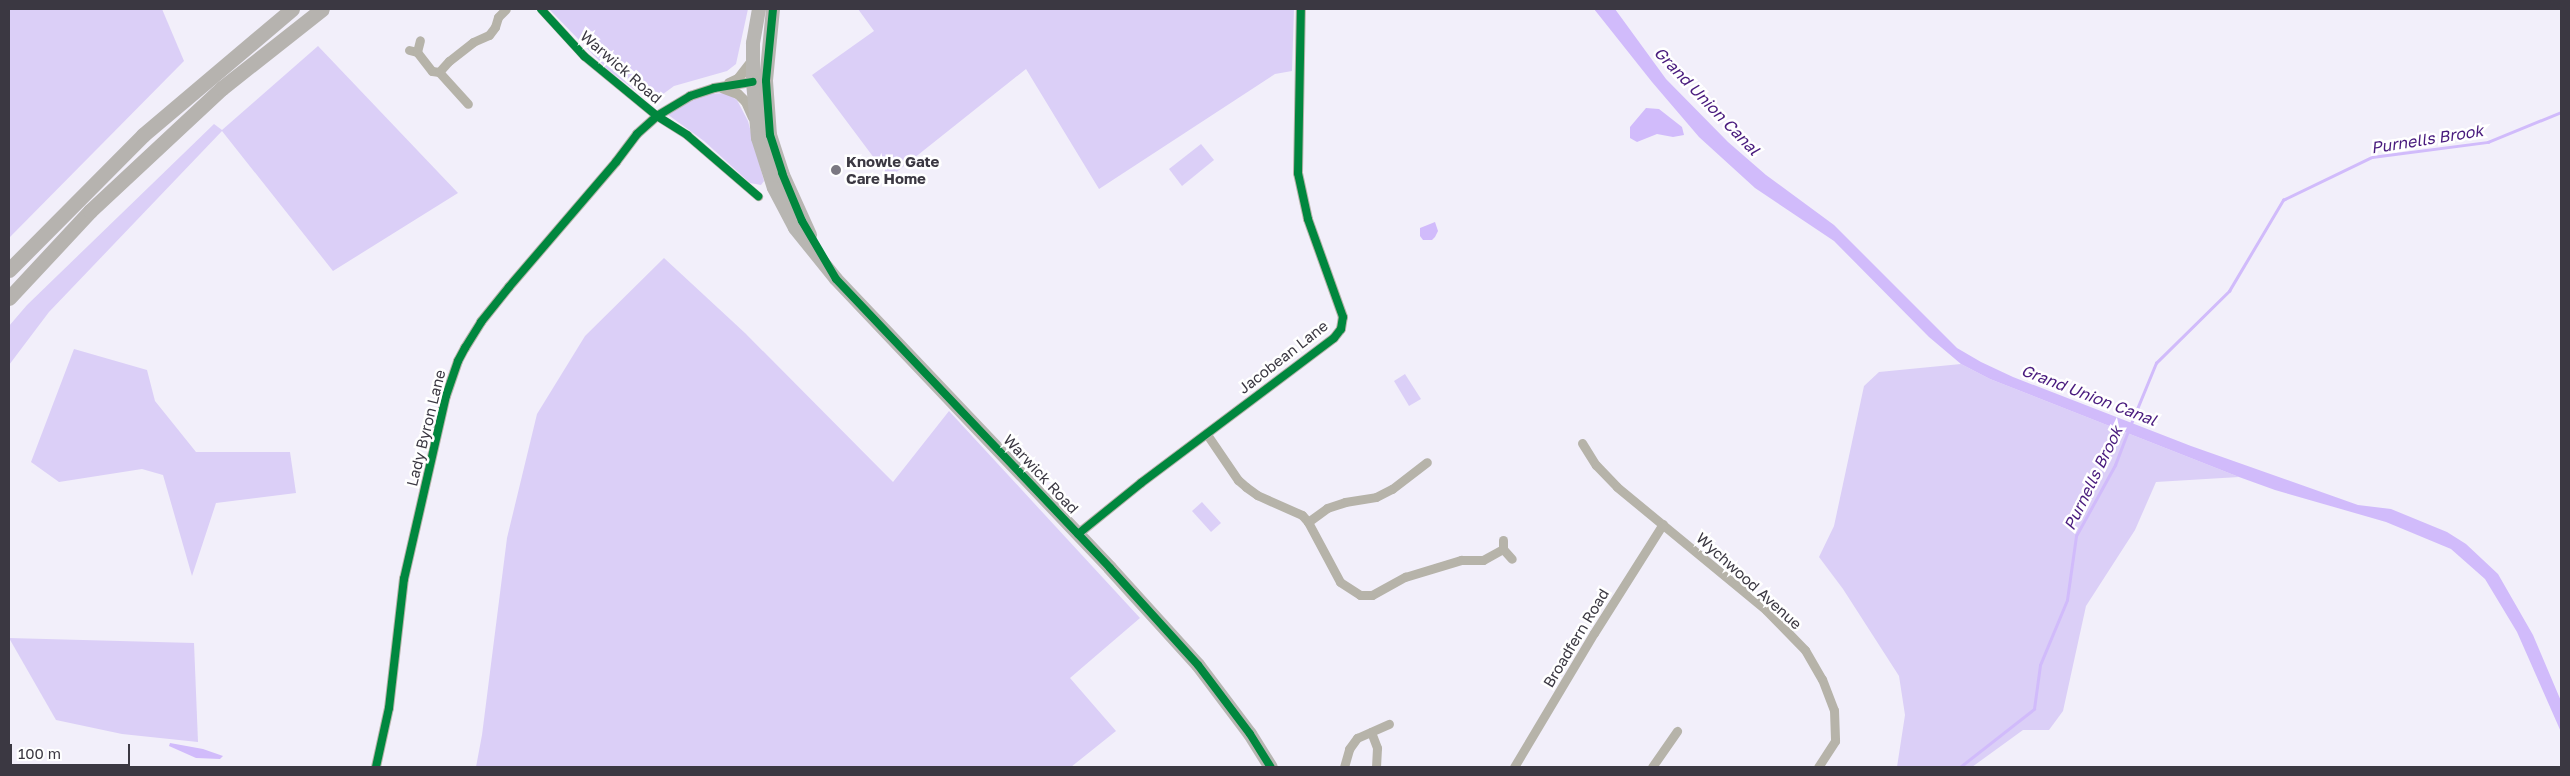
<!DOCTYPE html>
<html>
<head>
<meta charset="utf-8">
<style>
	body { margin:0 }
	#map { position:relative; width:2570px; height:776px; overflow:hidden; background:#f2effa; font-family:"Golos Text",sans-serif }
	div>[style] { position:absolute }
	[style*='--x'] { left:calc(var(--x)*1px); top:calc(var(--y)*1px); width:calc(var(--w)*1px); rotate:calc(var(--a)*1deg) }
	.green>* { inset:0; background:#dbcff7 }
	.water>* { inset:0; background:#d1bbfb }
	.stream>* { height:2.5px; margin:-1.25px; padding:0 1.25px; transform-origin:1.25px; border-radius:1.25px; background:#d1bbfb }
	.minor>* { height:9px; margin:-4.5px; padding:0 4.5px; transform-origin:4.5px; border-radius:4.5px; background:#b6b3a9 }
	.tertiary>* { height:10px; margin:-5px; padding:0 5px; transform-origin:5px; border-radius:5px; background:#b6b3a9 }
	.primary>* { height:14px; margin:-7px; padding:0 7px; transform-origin:7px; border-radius:7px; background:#b8b6b2 }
	.motorway>* { height:15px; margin:-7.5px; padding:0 7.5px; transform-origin:7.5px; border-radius:7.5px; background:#b6b3af }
	.cycleway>* { height:8px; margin:-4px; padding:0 4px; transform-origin:4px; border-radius:4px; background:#00873e }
	.dots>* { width:14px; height:14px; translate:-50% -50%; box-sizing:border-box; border:2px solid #fff; border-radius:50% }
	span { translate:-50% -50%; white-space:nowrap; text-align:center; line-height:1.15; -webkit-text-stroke:5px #fff; paint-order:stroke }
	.street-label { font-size:15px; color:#3b3842 }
	.poi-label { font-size:15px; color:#3b3842; font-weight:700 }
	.left { translate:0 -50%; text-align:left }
	.water-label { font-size:16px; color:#481a7d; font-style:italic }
	.frame { position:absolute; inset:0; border:10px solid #3b3842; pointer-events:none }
	.scale { position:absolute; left:10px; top:744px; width:120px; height:22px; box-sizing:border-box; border:2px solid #3b3842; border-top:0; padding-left:6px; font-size:15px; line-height:18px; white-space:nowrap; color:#3b3842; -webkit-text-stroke:4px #fff; paint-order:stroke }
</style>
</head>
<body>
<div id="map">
	<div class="green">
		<div style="clip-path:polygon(9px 9px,162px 9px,184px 61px,9px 238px)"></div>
		<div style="clip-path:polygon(549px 9px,748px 9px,736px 64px,727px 71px,674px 86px,659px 97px,640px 94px,607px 69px)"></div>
		<div style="clip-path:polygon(858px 9px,1294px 9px,1292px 71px,1275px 74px,1099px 189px,1026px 69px,889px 178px,812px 75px,874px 31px)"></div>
		<div style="clip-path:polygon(318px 46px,458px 193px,333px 271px,222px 131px,49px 312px,9px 365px,9px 326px,27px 305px,214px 124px,222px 130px)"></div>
		<div style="clip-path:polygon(727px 93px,737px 100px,748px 121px,764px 181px,761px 185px,750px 183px,704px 141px,667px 114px,704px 94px)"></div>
		<div style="clip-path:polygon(1201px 144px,1214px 160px,1182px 186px,1169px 169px)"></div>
		<div style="clip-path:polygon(664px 258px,745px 333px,893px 482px,949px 411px,1140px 618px,1070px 678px,1116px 731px,1071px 767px,476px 767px,482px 735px,507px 538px,537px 414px,585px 336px)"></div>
		<div style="clip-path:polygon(74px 349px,147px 370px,155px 401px,196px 452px,290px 452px,296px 493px,216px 503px,192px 576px,163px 475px,142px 469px,59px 482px,31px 462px)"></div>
		<div style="clip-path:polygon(1961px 364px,1990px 379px,2239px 477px,2156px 482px,2135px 530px,2086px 606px,2063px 711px,2049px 730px,2023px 730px,1972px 767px,1897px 767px,1905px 715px,1899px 676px,1843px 589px,1819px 557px,1834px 526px,1864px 386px,1879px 372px)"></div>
		<div style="clip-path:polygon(1405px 374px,1421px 399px,1409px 406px,1394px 381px)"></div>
		<div style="clip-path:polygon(1202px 502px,1221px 523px,1211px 532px,1192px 511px)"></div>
		<div style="clip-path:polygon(9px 638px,194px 643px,198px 742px,122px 734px,56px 720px)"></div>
	</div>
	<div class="water">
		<div style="clip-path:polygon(1594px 9px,1615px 9px,1666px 79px,1728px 142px,1766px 175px,1834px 225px,1957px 348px,1981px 362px,2013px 377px,2191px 446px,2358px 505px,2391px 509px,2447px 532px,2466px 544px,2498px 574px,2533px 635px,2561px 701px,2561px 732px,2517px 632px,2485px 579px,2451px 549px,2386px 522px,2275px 490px,2239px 477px,1990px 379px,1961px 364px,1929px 337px,1834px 241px,1755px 188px,1699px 137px,1652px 82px)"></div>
		<div style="clip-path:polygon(1646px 108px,1659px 109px,1682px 127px,1684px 135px,1673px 137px,1657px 134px,1637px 142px,1630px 138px,1630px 127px)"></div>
		<div style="clip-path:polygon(1435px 222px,1438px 231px,1435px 237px,1432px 240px,1423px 240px,1420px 236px,1420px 228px)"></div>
		<div style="clip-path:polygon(170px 743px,203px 749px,223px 756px,220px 759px,196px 758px,169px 746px)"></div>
	</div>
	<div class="stream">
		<div style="--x:2130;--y:426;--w:68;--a:-67.6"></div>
		<div style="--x:2156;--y:363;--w:103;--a:-44.6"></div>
		<div style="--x:2229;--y:291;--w:106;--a:-59.3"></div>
		<div style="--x:2283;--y:200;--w:99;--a:-25.8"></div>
		<div style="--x:2372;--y:157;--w:117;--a:-7.4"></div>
		<div style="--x:2488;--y:142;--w:79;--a:-22.3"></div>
		<div style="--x:1960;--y:767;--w:94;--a:-38.1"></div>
		<div style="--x:2034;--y:709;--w:44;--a:-82.2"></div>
		<div style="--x:2040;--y:665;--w:70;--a:-67.4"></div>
		<div style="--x:2067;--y:600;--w:65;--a:-82"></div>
		<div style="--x:2076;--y:536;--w:81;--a:-61.2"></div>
		<div style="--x:2115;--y:465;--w:36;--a:-69"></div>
	</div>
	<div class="minor">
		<div style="--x:541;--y:9;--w:64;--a:47.5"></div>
		<div style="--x:584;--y:56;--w:94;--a:39.4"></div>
		<div style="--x:657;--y:116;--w:36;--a:32"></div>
		<div style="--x:687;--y:135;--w:94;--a:40.7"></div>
		<div style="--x:409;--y:50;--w:8;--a:14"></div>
		<div style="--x:417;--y:52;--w:24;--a:52"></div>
		<div style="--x:432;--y:71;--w:7;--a:8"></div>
		<div style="--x:439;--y:72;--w:15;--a:-48"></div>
		<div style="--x:449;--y:61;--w:31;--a:-38"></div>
		<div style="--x:473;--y:42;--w:17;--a:-24"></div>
		<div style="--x:489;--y:35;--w:10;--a:-53"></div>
		<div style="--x:495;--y:27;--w:10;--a:-73"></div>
		<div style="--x:498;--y:17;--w:11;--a:-45"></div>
		<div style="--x:417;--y:52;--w:12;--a:-76"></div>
		<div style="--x:439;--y:72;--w:43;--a:47.8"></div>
		<div style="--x:1206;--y:433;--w:57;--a:55.8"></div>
		<div style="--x:1238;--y:480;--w:11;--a:41"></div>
		<div style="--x:1246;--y:487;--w:14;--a:36"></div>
		<div style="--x:1257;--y:495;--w:49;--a:24"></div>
		<div style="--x:1302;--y:515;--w:9;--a:49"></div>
		<div style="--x:1308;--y:522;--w:68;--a:61.9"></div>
		<div style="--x:1340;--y:582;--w:24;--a:33"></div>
		<div style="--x:1360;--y:595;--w:12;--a:0"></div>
		<div style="--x:1372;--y:595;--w:38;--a:-29"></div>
		<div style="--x:1405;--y:577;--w:59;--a:-16.9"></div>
		<div style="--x:1461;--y:560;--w:22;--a:0"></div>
		<div style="--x:1483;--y:560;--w:23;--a:-29"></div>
		<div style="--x:1503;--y:549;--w:9;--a:-90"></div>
		<div style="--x:1582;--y:443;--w:26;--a:58"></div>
		<div style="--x:1596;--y:465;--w:30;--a:46"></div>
		<div style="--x:1617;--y:487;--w:193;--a:39.5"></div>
		<div style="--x:1766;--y:610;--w:56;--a:45.7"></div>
		<div style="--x:1805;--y:650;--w:34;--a:60"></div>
		<div style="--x:1822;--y:679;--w:33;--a:69"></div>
		<div style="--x:1834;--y:710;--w:31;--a:88"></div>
		<div style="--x:1835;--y:741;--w:31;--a:123"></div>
		<div style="--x:1308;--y:522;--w:24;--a:-36"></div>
		<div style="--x:1327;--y:508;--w:19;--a:-18"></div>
		<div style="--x:1345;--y:502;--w:31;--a:-9"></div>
		<div style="--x:1376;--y:497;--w:18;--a:-27"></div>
		<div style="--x:1392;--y:489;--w:44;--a:-37.6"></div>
		<div style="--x:1503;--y:549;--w:13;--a:48"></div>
		<div style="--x:1371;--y:732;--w:17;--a:69"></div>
		<div style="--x:1377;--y:748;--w:19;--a:93"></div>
		<div style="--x:1344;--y:767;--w:19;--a:-74"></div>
		<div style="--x:1349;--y:749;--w:14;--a:-54"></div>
		<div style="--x:1357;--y:738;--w:35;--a:-24"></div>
		<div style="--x:1514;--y:767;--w:156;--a:-59.2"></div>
		<div style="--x:1594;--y:633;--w:129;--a:-57.7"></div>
		<div style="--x:1652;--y:767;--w:44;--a:-55.2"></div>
	</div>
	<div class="tertiary">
		<div style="--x:729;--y:83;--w:10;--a:-24"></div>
		<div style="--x:738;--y:79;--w:24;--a:-52"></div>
		<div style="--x:722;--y:88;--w:17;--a:21"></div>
		<div style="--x:738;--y:94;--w:11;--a:45"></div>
		<div style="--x:746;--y:102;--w:17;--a:66"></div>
		<div style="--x:1078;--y:534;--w:81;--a:-39"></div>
		<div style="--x:1141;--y:483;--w:241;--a:-36.9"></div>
		<div style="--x:1334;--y:338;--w:11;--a:-52"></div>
		<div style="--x:1341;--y:329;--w:12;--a:-81"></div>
		<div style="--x:1343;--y:317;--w:104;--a:-109.7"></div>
		<div style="--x:1308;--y:219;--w:47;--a:-102.3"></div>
		<div style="--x:1298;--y:173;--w:164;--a:-89"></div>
		<div style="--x:376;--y:767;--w:60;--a:-77.6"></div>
		<div style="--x:389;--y:708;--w:130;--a:-83.4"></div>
		<div style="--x:404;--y:579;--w:188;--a:-77.1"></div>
		<div style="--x:446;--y:396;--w:37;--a:-71"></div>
		<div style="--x:458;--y:361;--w:15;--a:-62"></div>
		<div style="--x:465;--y:348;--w:31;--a:-58"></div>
		<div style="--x:481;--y:322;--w:45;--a:-51.3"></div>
		<div style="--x:509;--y:287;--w:165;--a:-49.4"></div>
		<div style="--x:616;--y:162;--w:35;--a:-53"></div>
		<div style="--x:637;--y:134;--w:27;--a:-42"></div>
		<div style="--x:657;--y:116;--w:39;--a:-31"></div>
		<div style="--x:690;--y:96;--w:25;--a:-18"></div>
		<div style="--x:714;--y:88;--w:39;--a:-9"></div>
	</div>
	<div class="primary">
		<div style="--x:759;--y:9;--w:35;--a:100"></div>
		<div style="--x:753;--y:43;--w:39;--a:90"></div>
		<div style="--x:753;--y:82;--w:56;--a:84.9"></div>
		<div style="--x:758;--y:138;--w:52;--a:72.3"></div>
		<div style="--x:774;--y:188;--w:45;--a:62.3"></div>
		<div style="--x:795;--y:228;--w:65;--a:51.2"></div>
		<div style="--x:836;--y:279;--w:398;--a:46.5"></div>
		<div style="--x:1110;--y:568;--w:131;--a:47.8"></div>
		<div style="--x:1198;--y:665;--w:86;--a:53"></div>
		<div style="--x:1250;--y:734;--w:39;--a:58"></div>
		<div style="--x:773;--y:9;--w:72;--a:95.6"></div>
		<div style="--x:766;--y:81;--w:54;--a:85.8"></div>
		<div style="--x:770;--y:135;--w:40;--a:72"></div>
		<div style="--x:782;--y:173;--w:68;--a:65.7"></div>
	</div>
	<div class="motorway">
		<div style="--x:9;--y:270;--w:190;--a:-45.2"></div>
		<div style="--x:143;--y:135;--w:195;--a:-40.2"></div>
		<div style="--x:9;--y:298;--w:119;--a:-47"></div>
		<div style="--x:90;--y:211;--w:180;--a:-43"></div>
		<div style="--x:222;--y:88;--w:127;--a:-38.3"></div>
	</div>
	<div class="cycleway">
		<div style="--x:541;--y:9;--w:64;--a:47.5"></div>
		<div style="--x:584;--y:56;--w:94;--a:39.4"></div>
		<div style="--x:657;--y:116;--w:36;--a:32"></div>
		<div style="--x:687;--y:135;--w:94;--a:40.7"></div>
		<div style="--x:773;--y:9;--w:72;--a:95.6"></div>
		<div style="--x:766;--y:81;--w:54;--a:85.8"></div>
		<div style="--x:770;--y:135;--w:40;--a:72"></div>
		<div style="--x:782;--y:173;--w:52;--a:67.4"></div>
		<div style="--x:802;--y:221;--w:67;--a:59.6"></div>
		<div style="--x:836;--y:279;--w:398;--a:46.5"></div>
		<div style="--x:1110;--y:568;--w:131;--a:47.8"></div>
		<div style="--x:1198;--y:665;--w:86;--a:53"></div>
		<div style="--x:1250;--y:734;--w:39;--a:58"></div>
		<div style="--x:1078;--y:534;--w:81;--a:-39"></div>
		<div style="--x:1141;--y:483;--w:241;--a:-36.9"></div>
		<div style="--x:1334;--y:338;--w:11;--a:-52"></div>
		<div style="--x:1341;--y:329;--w:12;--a:-81"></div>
		<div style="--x:1343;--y:317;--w:104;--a:-109.7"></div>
		<div style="--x:1308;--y:219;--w:47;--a:-102.3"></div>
		<div style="--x:1298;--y:173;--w:164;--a:-89"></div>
		<div style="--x:376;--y:767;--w:60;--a:-77.6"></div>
		<div style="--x:389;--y:708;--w:130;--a:-83.4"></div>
		<div style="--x:404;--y:579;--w:188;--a:-77.1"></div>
		<div style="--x:446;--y:396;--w:37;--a:-71"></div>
		<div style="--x:458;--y:361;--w:15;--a:-62"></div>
		<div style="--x:465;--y:348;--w:31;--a:-58"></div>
		<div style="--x:481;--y:322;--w:45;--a:-51.3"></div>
		<div style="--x:509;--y:287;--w:165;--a:-49.4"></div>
		<div style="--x:616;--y:162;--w:35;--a:-53"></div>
		<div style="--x:637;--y:134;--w:27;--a:-42"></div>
		<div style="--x:657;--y:116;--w:39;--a:-31"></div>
		<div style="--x:690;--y:96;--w:25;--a:-18"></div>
		<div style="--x:714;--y:88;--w:39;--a:-9"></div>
	</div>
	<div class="dots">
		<div style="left:836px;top:170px;background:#7b7882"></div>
	</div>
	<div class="street-label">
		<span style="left:621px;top:67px;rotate:41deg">Warwick Road</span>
		<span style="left:1283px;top:357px;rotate:-38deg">Jacobean Lane</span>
		<span style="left:426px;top:428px;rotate:-76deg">Lady Byron Lane</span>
		<span style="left:1041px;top:474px;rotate:47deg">Warwick Road</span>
		<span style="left:1749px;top:581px;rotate:42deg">Wychwood Avenue</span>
		<span style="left:1576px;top:638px;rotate:-59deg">Broadfern Road</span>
	</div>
	<div class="poi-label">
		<span class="left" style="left:846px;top:170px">Knowle Gate<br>Care Home</span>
	</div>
	<div class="water-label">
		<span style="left:1707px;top:101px;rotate:46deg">Grand Union Canal</span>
		<span style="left:2427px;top:139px;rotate:-9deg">Purnells Brook</span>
		<span style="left:2089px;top:395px;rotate:21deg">Grand Union Canal</span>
		<span style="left:2093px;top:478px;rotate:-64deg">Purnells Brook</span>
	</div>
	<div class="frame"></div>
	<div class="scale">100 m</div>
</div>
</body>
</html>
